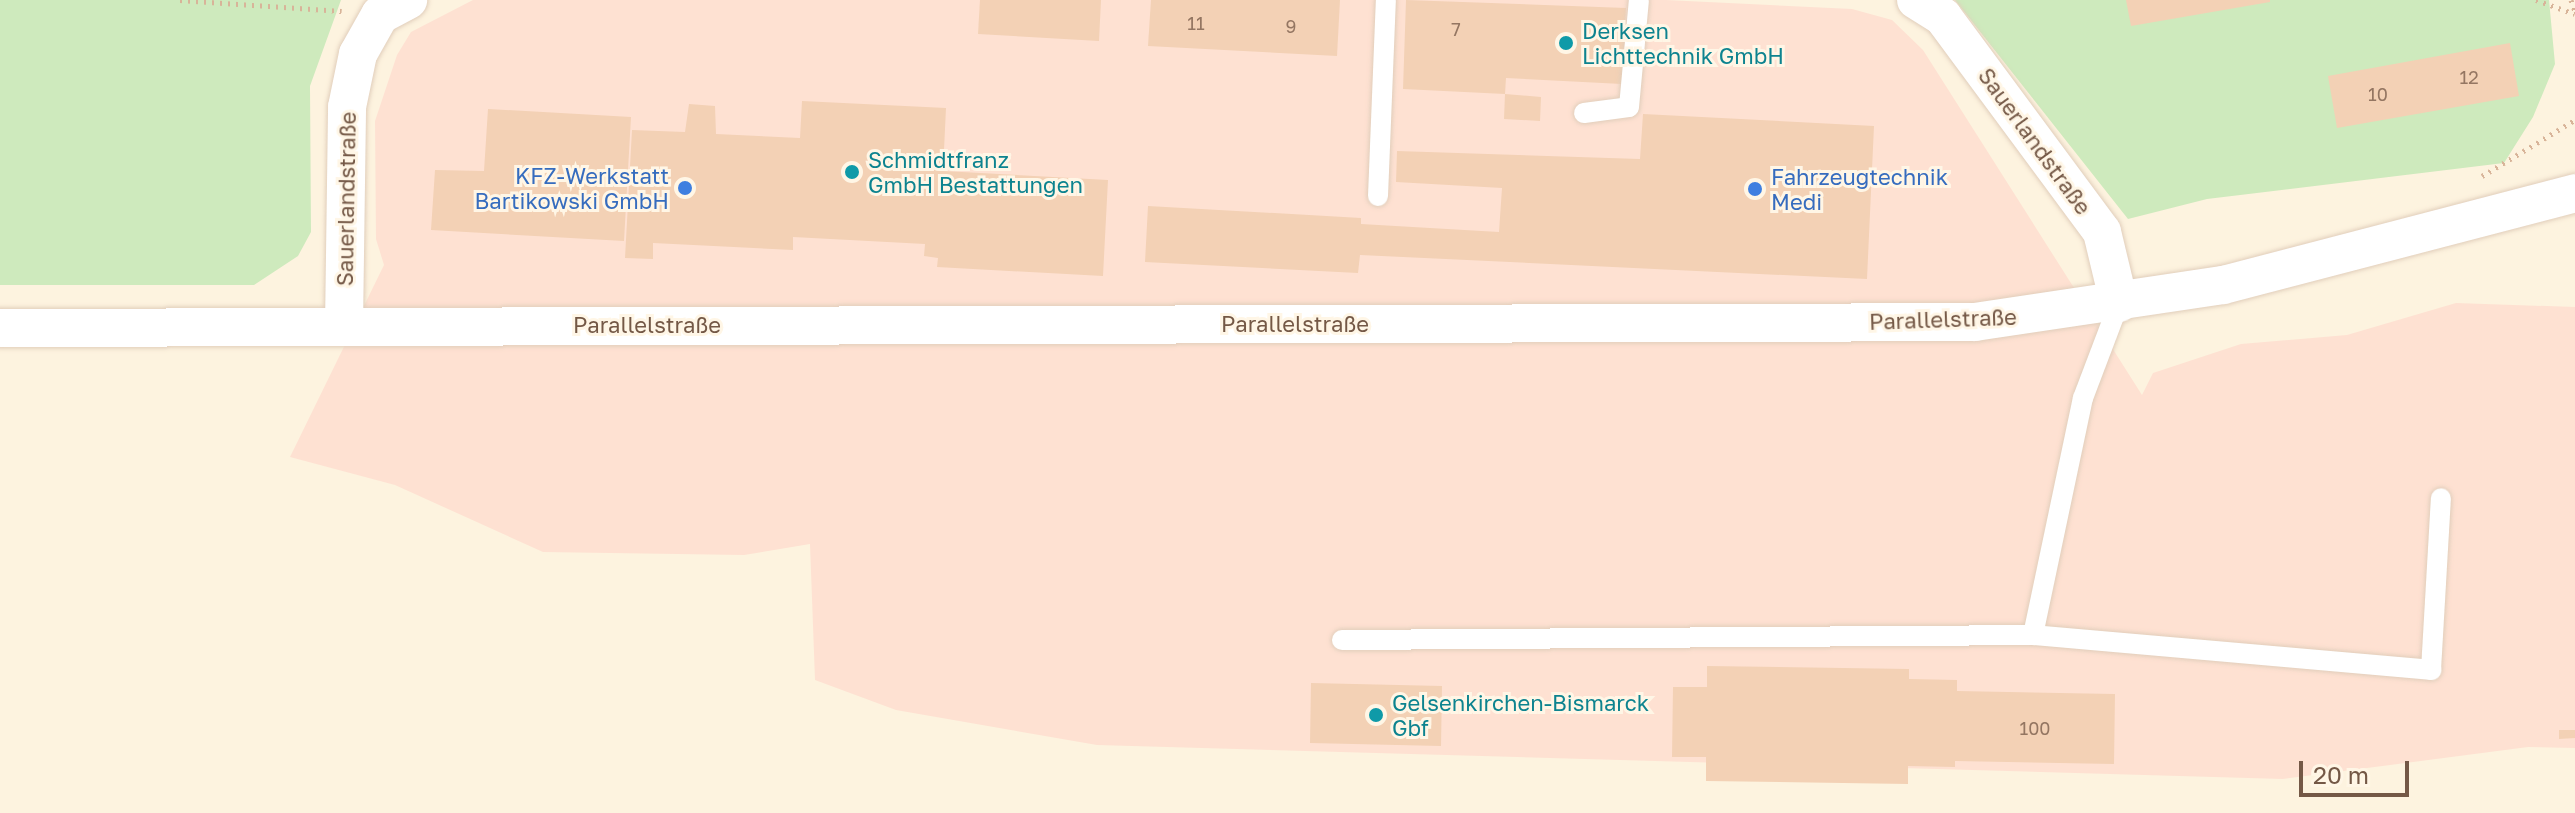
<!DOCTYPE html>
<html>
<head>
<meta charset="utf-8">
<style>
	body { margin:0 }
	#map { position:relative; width:2575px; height:813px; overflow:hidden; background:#fdf3df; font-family:"Golos Text",sans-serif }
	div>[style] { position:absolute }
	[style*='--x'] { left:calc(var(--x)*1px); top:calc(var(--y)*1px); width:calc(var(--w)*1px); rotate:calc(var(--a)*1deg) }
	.commercial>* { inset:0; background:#fee1d2 }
	.green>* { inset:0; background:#ceeabd }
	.building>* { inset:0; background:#f3d1b5 }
	.path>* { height:5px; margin-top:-2.5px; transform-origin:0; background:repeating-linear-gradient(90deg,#d8b499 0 2px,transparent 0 8px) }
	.roads { filter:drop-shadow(0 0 2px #e1cebb) drop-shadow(0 0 2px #e1cebb) }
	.lane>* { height:20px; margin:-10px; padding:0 10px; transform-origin:10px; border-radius:10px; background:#fff }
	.street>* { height:38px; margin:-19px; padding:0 19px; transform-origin:19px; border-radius:19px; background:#fff }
	.dots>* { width:22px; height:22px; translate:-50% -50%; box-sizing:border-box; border:4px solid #fff6e6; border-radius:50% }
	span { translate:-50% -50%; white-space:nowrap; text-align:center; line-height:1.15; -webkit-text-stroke:6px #fff6e6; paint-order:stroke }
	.number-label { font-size:18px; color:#947662 }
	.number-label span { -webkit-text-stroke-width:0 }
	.culture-label { font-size:22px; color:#0d838f }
	.left { translate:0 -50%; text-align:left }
	.street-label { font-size:22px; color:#745846 }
	.shop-label { font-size:22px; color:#366cbe }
	.right { translate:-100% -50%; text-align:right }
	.scale { position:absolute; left:2299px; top:761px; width:110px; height:36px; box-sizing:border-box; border:4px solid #745846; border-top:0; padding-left:10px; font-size:24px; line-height:28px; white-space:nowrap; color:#745846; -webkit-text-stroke:6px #fff6e6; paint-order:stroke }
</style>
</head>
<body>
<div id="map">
	<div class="commercial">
		<div style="clip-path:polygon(473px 0,1666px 0,1852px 9px,1892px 20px,1923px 50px,2142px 395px,2153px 373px,2241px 344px,2347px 335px,2456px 303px,2575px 307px,2575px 748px,2528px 747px,2283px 779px,1097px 745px,896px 710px,815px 680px,810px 544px,744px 555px,543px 552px,395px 485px,290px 457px,384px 265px,376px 239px,375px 121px,397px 55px,411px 32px)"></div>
	</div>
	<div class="green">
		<div style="clip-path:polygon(0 0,341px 0,310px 86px,311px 232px,298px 256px,254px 285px,0 285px)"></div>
		<div style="clip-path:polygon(1955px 0,2549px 0,2555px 64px,2533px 117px,2504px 163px,2207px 199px,2128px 219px)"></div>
	</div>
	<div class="building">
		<div style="clip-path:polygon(980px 0,1101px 0,1099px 41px,978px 34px)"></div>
		<div style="clip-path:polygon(1151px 0,1340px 0,1337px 56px,1148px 46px)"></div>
		<div style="clip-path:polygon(1406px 0,1626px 8px,1622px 84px,1506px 78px,1505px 94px,1403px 89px)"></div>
		<div style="clip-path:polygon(2126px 0,2270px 0,2270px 2px,2131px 26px)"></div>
		<div style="clip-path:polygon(2510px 43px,2519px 96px,2337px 128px,2328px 76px)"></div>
		<div style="clip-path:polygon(1505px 94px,1541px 97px,1540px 121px,1504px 119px)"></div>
		<div style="clip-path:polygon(802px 101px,946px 108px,943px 171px,1108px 180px,1103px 276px,937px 267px,938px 258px,924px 256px,925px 244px,793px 237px,793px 250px,653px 243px,653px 259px,625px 258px,632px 130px,685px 132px,689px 104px,715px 106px,716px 134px,800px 138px)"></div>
		<div style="clip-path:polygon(488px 109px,631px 117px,624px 241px,431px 230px,435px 170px,484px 171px)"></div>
		<div style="clip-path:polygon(1643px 114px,1874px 126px,1867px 279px,1360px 255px,1358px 273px,1145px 262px,1148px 206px,1361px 218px,1361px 224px,1499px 232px,1502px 188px,1396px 182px,1397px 151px,1640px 159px)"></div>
		<div style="clip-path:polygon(1707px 666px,1909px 669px,1909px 679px,1957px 680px,1957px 691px,2115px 694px,2114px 764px,1955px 761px,1955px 767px,1908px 766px,1908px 784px,1706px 781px,1706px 757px,1672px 757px,1673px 687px,1707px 687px)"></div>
		<div style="clip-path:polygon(1311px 683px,1442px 686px,1441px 746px,1310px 743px)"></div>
		<div style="clip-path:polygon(2559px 730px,2575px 730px,2575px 738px,2559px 739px)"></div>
	</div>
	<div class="path">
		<div style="--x:180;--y:0;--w:162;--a:3.9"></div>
		<div style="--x:2536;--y:0;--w:41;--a:19.7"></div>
		<div style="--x:2571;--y:0;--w:12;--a:70"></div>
		<div style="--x:2482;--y:176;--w:109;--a:-31.1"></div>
	</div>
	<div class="roads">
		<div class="lane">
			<div style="--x:1584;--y:113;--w:45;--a:-7.6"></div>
			<div style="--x:1629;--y:107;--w:107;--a:-84.7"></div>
			<div style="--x:1378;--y:196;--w:196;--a:-87.7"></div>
			<div style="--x:2033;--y:635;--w:400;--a:5"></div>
			<div style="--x:2431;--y:670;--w:172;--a:-86.7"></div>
			<div style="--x:1342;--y:640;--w:691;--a:-0.41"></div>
			<div style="--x:2033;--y:635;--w:242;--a:-78.1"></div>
			<div style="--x:2083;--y:398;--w:102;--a:-69.2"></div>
		</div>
		<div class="street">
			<div style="--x:1916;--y:0;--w:32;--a:32"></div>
			<div style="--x:1943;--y:17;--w:267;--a:53.5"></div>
			<div style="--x:2102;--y:232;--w:73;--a:76.5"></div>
			<div style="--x:344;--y:326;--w:219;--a:-89.2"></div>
			<div style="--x:347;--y:107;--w:54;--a:-78.3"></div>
			<div style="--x:358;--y:54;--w:45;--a:-60.6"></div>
			<div style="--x:380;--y:15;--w:32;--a:-28"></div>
			<div style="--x:0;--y:328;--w:1975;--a:-0.17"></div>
			<div style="--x:1975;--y:322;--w:251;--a:-8.5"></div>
			<div style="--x:2223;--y:285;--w:364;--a:-14.6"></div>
		</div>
	</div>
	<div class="dots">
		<div style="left:1566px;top:43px;background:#0f9aa8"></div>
		<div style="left:852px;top:172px;background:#0f9aa8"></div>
		<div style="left:685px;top:188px;background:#3f7fe0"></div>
		<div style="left:1755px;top:189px;background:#3f7fe0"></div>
		<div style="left:1376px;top:715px;background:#0f9aa8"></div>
	</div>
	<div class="number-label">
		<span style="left:1196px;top:23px">11</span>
		<span style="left:1291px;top:26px">9</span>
		<span style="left:1456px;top:29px">7</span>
		<span style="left:2469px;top:77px">12</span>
		<span style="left:2378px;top:94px">10</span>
		<span style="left:2035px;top:728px">100</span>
	</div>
	<div class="culture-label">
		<span class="left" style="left:1582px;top:43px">Derksen<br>Lichttechnik GmbH</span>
		<span class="left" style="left:868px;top:172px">Schmidtfranz<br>GmbH Bestattungen</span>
		<span class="left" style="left:1392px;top:715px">Gelsenkirchen-Bismarck<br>Gbf</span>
	</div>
	<div class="street-label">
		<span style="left:2035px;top:141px;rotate:54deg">Sauerlandstraße</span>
		<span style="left:346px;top:199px;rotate:-89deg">Sauerlandstraße</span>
		<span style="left:1943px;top:319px;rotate:-2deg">Parallelstraße</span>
		<span style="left:1295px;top:324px">Parallelstraße</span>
		<span style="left:647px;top:325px">Parallelstraße</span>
	</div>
	<div class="shop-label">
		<span class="right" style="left:669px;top:188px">KFZ-Werkstatt<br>Bartikowski GmbH</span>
		<span class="left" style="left:1771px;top:189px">Fahrzeugtechnik<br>Medi</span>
	</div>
	<div class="scale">20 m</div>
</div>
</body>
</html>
